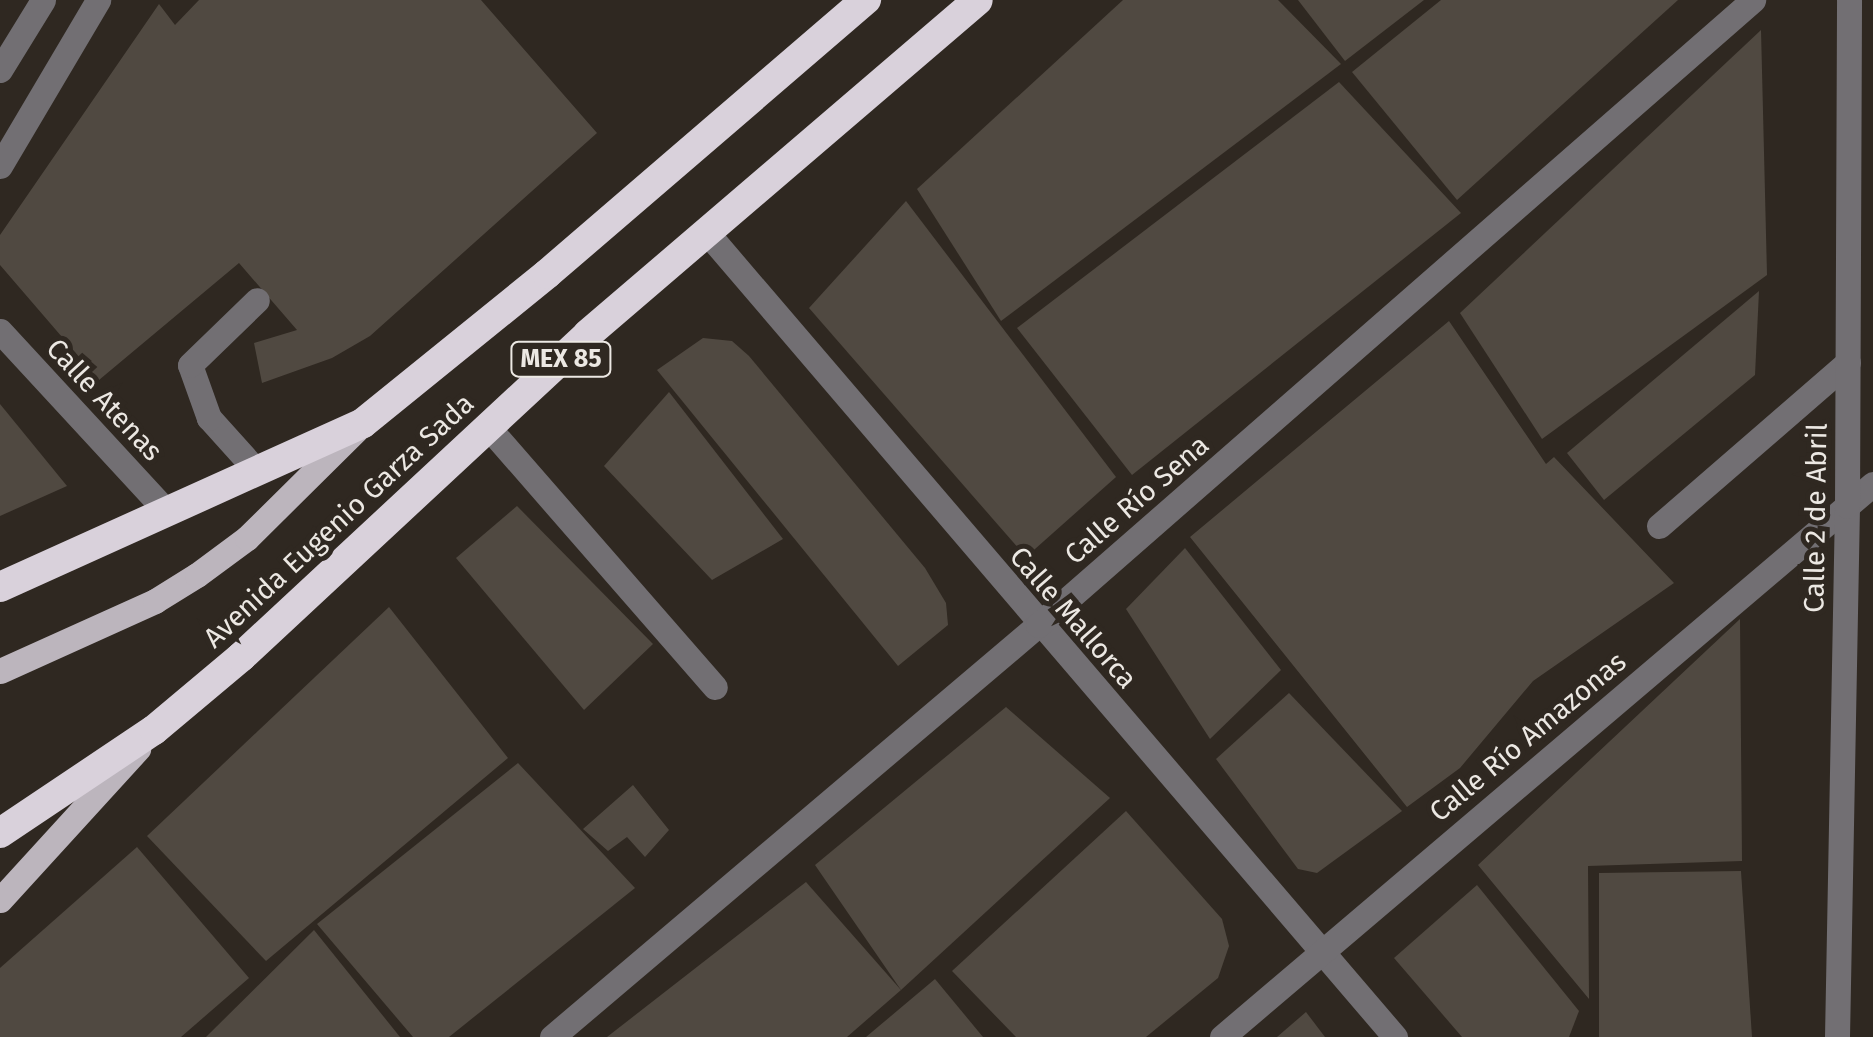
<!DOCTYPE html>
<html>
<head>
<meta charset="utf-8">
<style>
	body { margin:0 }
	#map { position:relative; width:1873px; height:1037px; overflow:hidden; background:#2f2821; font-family:"Fira Sans",sans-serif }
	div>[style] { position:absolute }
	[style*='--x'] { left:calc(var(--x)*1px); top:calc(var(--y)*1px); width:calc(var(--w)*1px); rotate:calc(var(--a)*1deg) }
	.building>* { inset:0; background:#504941 }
	.minor>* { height:25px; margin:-12.5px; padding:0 12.5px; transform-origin:12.5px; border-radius:12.5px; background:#726f73 }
	.major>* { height:25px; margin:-12.5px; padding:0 12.5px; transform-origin:12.5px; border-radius:12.5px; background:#bcb5bd }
	.highway>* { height:30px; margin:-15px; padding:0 15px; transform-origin:15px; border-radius:15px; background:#d9d1db }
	span { translate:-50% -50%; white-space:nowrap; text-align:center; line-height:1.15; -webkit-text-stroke:10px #2f2821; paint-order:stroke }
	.shield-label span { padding:2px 8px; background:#2f2821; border:2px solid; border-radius:8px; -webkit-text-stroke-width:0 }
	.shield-label { font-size:25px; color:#ece8e3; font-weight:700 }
	.street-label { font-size:28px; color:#ece8e3 }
</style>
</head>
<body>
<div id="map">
	<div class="building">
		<div style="clip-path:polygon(199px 0,481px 0,597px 133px,370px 336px,332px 358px,262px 383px,254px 343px,297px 330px,239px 263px,99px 380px,0 265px,0 235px,159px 4px,175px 25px)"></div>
		<div style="clip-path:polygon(1123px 0,1278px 0,1341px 64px,1001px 321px,917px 189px)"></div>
		<div style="clip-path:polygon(1298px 0,1424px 0,1345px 61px)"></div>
		<div style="clip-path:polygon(1441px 0,1678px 0,1457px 200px,1352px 72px)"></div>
		<div style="clip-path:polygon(1761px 30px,1767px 275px,1542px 439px,1460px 313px)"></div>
		<div style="clip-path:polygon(1339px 82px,1461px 213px,1132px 475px,1017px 328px)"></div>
		<div style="clip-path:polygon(906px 201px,1116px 477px,1026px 557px,809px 308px)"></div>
		<div style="clip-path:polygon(1759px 291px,1755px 375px,1604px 500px,1567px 453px)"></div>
		<div style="clip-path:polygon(1449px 321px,1546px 464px,1554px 457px,1674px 583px,1533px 681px,1460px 768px,1407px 807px,1190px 537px)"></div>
		<div style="clip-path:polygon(703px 338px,732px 341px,749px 356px,925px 568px,946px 603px,948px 625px,898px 666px,657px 370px)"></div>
		<div style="clip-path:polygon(669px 392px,783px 539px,712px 580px,604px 466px)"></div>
		<div style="clip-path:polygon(0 404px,67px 486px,0 516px)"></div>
		<div style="clip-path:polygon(517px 506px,653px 644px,584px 710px,456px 558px)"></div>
		<div style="clip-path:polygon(1185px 548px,1281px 670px,1210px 739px,1126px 609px)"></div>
		<div style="clip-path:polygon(389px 607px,508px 758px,266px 961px,147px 836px)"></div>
		<div style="clip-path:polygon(1740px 619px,1742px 861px,1588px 866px,1589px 999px,1478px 865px)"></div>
		<div style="clip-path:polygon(1289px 693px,1402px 811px,1317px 873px,1298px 869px,1216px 759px)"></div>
		<div style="clip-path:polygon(1006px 707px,1110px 798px,901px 990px,815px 865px)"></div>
		<div style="clip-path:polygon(518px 763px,635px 888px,449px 1037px,413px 1037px,317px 924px)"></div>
		<div style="clip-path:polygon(633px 785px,669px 830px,645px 857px,627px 837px,608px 851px,583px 829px)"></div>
		<div style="clip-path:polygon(1126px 811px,1222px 919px,1229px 946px,1218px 978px,1146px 1037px,1016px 1037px,952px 971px)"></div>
		<div style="clip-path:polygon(137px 847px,249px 978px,181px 1037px,0 1037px,0 968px)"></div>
		<div style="clip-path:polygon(1741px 871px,1752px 1037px,1599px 1037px,1599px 873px)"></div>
		<div style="clip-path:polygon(806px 882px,901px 990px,847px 1037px,607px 1037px)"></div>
		<div style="clip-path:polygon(1477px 885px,1579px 1011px,1569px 1037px,1462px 1037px,1394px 958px)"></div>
		<div style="clip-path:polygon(314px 930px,400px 1037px,206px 1037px)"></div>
		<div style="clip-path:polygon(935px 979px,983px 1037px,866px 1037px)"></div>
		<div style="clip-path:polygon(1306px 1012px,1325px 1037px,1277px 1037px)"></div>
	</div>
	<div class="minor">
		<div style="--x:0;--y:70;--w:82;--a:-58.4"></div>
		<div style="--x:0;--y:166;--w:193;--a:-59.4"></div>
		<div style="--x:708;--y:234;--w:1057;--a:49.45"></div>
		<div style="--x:0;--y:331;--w:242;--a:47.3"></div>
		<div style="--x:488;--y:427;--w:345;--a:48.9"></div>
		<div style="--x:255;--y:469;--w:69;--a:-132"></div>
		<div style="--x:209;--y:418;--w:56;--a:-109.7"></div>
		<div style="--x:190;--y:365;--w:93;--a:-44.1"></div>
		<div style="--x:1659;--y:526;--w:250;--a:-40.9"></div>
		<div style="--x:552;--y:1037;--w:637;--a:-40.29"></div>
		<div style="--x:1038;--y:625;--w:950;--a:-41.16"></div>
		<div style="--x:1222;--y:1037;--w:854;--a:-40.35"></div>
		<div style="--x:1837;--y:1037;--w:531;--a:-88.92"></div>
		<div style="--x:1847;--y:506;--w:506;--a:-89.77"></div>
	</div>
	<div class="major">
		<div style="--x:0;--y:671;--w:170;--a:-24.3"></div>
		<div style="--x:155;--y:601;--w:49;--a:-31.8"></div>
		<div style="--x:197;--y:575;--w:62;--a:-36.5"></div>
		<div style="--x:247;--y:538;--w:153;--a:-44.7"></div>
		<div style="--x:0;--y:900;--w:205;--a:-47.6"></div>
	</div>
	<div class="highway">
		<div style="--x:0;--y:587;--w:398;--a:-24.3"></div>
		<div style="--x:363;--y:423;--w:237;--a:-39"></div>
		<div style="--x:547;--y:274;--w:421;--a:-40.7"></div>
		<div style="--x:0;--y:833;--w:185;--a:-33.8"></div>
		<div style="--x:154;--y:730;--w:114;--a:-40"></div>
		<div style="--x:241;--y:657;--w:474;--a:-42.9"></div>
		<div style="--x:588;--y:334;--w:513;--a:-40.58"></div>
	</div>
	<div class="shield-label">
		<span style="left:561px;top:359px">MEX 85</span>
	</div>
	<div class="street-label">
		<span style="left:104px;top:400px;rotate:47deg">Calle Atenas</span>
		<span style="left:1137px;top:500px;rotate:-41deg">Calle Río Sena</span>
		<span style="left:1816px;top:518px;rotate:-89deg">Calle 2 de Abril</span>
		<span style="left:339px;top:521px;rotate:-43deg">Avenida Eugenio Garza Sada</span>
		<span style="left:1073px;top:618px;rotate:49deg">Calle Mallorca</span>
		<span style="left:1528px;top:737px;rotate:-40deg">Calle Río Amazonas</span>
	</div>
</div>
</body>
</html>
